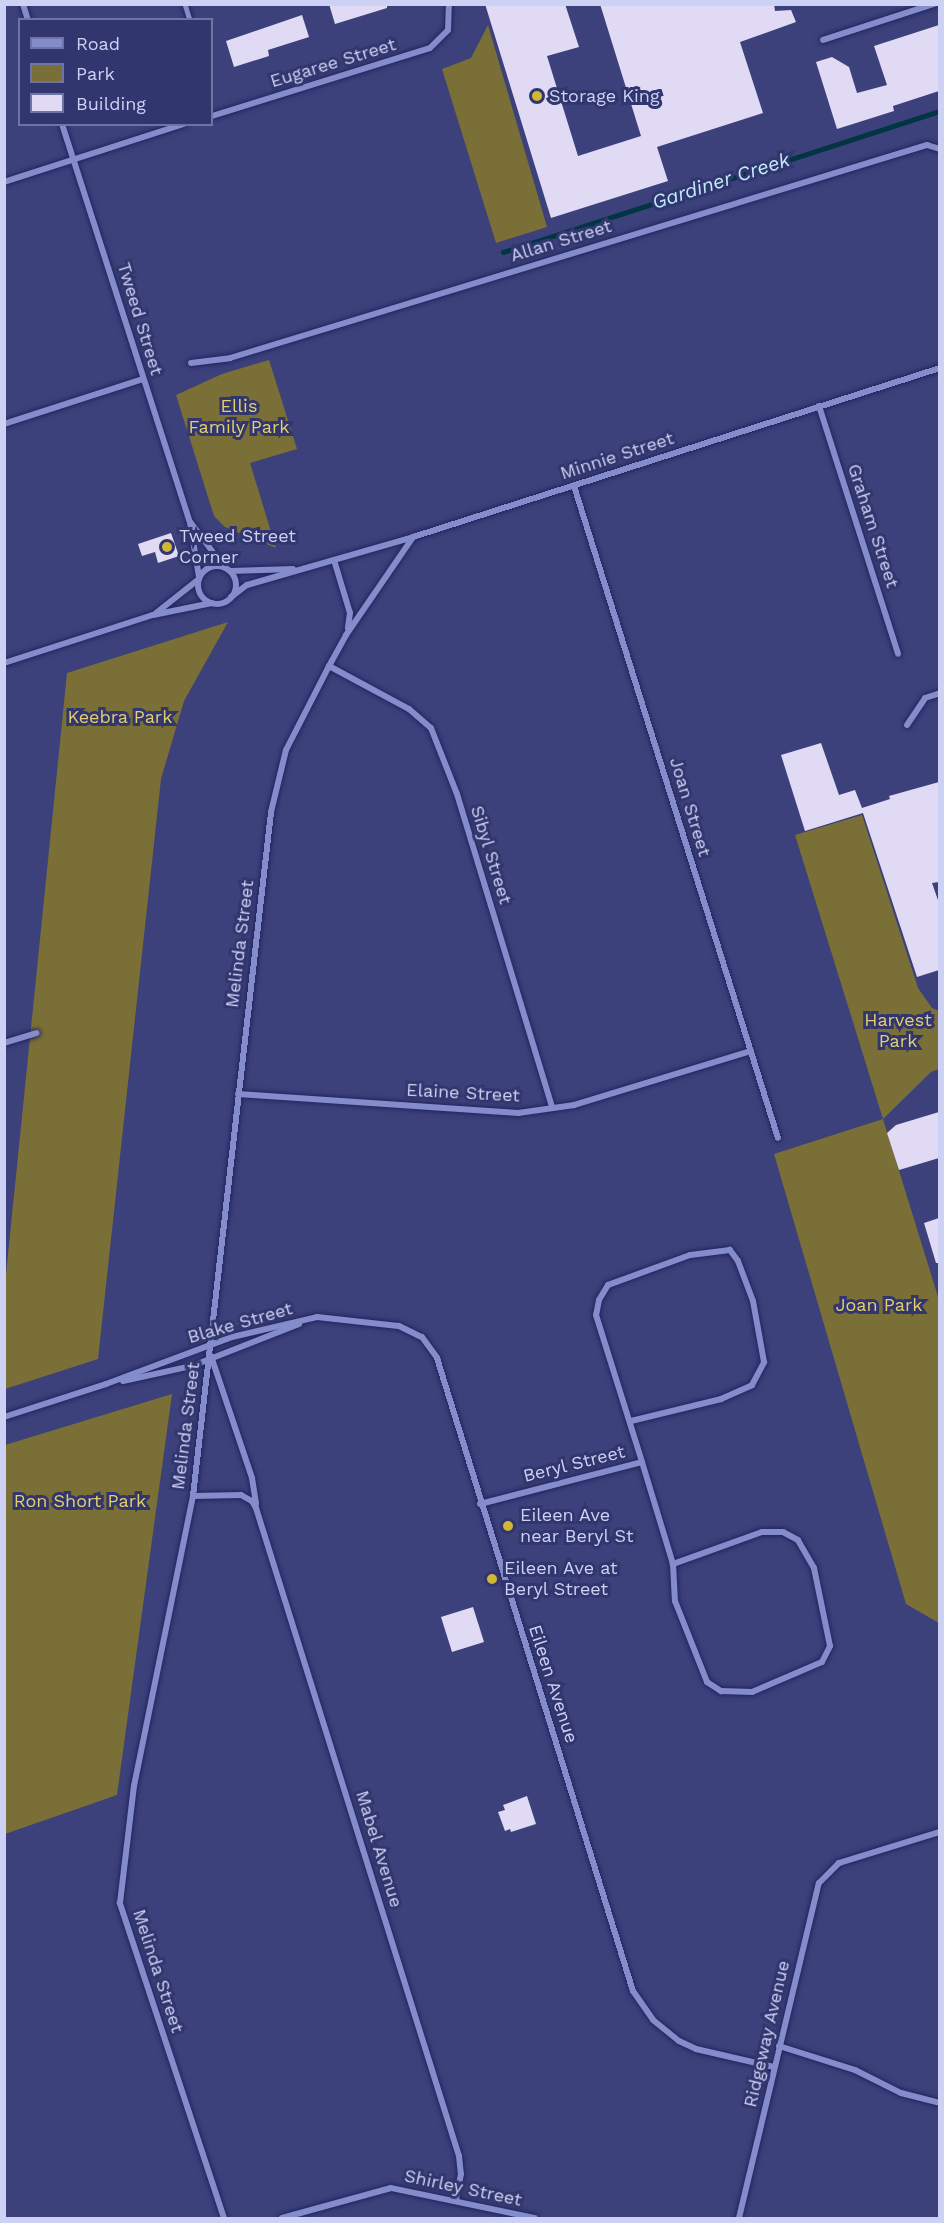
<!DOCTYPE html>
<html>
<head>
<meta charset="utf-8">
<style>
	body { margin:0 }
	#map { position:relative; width:944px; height:2223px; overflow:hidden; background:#3c417b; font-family:"Work Sans",sans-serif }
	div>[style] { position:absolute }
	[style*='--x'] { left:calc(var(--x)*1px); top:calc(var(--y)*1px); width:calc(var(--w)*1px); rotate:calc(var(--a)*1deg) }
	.green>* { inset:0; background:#7a6f36 }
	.stream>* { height:5px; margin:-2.5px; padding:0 2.5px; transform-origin:2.5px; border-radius:2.5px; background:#003541 }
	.building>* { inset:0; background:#e1daf5 }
	.roads { filter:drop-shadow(0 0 2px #24255d) drop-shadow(0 0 2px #24255d) }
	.lane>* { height:4.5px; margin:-2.25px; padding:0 2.25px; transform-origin:2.25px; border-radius:2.25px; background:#848ccc }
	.street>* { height:6px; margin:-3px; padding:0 3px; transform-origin:3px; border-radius:3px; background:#848ccc }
	.street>.ring { margin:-3px; padding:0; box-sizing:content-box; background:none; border:6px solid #848ccc; border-radius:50% }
	.dots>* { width:16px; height:16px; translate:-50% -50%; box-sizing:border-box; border:3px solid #32366e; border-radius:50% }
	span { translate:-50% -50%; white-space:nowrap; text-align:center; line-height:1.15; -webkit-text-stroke:6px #32366e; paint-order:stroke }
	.street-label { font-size:18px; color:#cdd2f5 }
	.poi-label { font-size:18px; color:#cdd2f5 }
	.left { translate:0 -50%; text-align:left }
	.park-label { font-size:18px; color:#e4cf6b }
	.water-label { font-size:20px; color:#c0ecfa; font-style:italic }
	.frame { position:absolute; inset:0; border:6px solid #cdd2f5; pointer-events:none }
	.legend { position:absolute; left:18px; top:18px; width:195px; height:108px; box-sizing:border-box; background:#32366e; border:2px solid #7074a4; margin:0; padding:8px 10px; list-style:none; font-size:18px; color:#cdd2f5 }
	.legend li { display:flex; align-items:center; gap:12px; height:30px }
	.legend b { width:30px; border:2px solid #7074a4 }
</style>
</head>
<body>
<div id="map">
	<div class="green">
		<div style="clip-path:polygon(488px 25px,547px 227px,496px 243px,442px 69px,471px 58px)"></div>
		<div style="clip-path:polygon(269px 360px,297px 449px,250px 463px,276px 548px,225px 527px,214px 516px,176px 395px,222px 374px)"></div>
		<div style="clip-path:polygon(228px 622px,184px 701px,161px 779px,98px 1359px,5px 1389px,5px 1284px,67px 673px)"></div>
		<div style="clip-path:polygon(862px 815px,918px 988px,932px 1008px,939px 1011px,939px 1069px,931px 1072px,883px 1119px,939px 1300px,939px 1623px,906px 1604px,774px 1154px,883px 1119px,795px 835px)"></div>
		<div style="clip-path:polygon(172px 1394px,117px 1795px,5px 1834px,5px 1445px)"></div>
	</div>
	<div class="stream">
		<div style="--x:503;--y:252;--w:459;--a:-17.9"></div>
	</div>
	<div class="building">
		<div style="clip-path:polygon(329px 4px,387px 4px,387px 8px,335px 24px)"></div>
		<div style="clip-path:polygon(485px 4px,565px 4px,579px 47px,547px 56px,578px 156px,641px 136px,600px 4px,774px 4px,775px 11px,791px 10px,796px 22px,740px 42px,763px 113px,657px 147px,668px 181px,551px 218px)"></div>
		<div style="clip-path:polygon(302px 15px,309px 37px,268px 50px,269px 56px,234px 67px,226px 41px)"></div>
		<div style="clip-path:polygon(939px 25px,939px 91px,893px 106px,894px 111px,837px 129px,816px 62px,832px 57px,849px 67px,857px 93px,887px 85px,874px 46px)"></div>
		<div style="clip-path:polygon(171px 533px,179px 556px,158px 563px,155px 552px,142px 556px,138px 544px)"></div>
		<div style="clip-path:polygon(821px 743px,839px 795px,855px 790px,862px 808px,890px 799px,889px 796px,939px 782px,939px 882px,932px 883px,939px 903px,939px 970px,917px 977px,863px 813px,805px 831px,781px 755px)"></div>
		<div style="clip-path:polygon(939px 1112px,939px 1158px,899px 1170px,887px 1133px,896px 1125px)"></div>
		<div style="clip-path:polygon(939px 1218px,939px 1263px,936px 1263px,924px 1223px)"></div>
		<div style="clip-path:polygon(473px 1607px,484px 1642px,452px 1652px,441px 1617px)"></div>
		<div style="clip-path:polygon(527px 1796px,536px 1824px,511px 1832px,510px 1829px,505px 1831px,498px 1812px,505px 1810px,503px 1805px)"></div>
	</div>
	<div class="roads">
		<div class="lane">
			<div style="--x:185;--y:4;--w:17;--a:73"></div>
		</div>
		<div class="street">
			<div style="--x:23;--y:4;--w:17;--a:73"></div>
			<div style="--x:823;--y:40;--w:116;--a:-18.1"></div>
			<div style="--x:212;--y:116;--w:228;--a:-17.3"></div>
			<div style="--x:430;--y:48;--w:25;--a:-45"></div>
			<div style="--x:448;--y:30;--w:26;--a:-88"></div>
			<div style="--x:62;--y:124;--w:418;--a:72.2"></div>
			<div style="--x:190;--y:522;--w:56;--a:80.7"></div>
			<div style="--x:4;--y:182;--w:189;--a:-17.9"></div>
			<div style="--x:191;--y:363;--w:39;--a:-7"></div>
			<div style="--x:230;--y:358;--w:729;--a:-16.99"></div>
			<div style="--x:927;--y:145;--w:14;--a:17"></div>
			<div style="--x:819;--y:406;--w:260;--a:72.3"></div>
			<div style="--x:4;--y:424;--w:146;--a:-17.9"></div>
			<div style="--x:574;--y:486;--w:683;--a:72.63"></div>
			<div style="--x:191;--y:523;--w:55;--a:53.1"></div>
			<div style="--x:334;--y:560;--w:55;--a:73.2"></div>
			<div style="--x:350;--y:613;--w:15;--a:98"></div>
			<div class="ring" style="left:198px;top:566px;width:32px;height:32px"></div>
			<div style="--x:230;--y:571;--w:63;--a:-1.8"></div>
			<div style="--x:231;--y:597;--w:20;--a:-37"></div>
			<div style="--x:247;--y:585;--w:173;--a:-16.1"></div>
			<div style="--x:413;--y:537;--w:553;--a:-17.78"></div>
			<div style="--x:156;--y:613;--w:55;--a:-38.3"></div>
			<div style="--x:4;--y:663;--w:157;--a:-17.9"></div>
			<div style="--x:153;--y:615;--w:60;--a:-11.5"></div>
			<div style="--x:329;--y:666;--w:91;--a:28.3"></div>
			<div style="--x:409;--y:709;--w:29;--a:41"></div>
			<div style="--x:431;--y:728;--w:71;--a:68.5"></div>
			<div style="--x:457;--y:794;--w:327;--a:73.1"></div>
			<div style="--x:907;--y:725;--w:32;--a:-56"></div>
			<div style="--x:925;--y:698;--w:16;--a:-18"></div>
			<div style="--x:4;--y:1043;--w:34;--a:-17"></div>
			<div style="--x:238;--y:1094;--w:281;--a:3.9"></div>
			<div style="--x:518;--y:1113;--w:57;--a:-8.1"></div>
			<div style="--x:574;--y:1105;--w:185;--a:-17"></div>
			<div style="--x:211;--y:1356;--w:129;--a:71.4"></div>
			<div style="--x:252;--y:1478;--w:26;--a:81"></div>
			<div style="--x:123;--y:1381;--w:71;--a:-12.3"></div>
			<div style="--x:192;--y:1366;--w:115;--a:-21.4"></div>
			<div style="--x:4;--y:1417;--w:107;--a:-17.9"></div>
			<div style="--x:106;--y:1384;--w:134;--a:-20.5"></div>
			<div style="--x:232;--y:1337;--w:87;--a:-13.2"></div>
			<div style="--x:317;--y:1317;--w:82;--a:6.3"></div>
			<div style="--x:399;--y:1326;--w:25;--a:26"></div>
			<div style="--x:422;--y:1337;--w:26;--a:54"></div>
			<div style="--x:437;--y:1358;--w:663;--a:72.8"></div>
			<div style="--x:633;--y:1991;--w:35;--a:55"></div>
			<div style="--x:653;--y:2020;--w:33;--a:39"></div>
			<div style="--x:679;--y:2041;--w:19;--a:25"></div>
			<div style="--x:696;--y:2049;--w:80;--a:13"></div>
			<div style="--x:631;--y:1421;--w:93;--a:-13.7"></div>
			<div style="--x:721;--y:1399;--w:34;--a:-24"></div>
			<div style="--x:752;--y:1385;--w:26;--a:-62"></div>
			<div style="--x:764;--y:1362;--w:62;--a:-100.2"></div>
			<div style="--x:753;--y:1301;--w:43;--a:-110.6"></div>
			<div style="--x:738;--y:1261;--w:14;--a:-126"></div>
			<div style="--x:730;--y:1250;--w:40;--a:172.9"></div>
			<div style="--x:690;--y:1255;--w:87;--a:159.9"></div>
			<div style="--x:608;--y:1285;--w:17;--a:121"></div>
			<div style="--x:599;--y:1300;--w:15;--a:101"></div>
			<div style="--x:596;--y:1315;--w:154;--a:72.6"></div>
			<div style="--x:193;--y:1496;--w:48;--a:-1.2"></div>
			<div style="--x:241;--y:1495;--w:13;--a:29"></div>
			<div style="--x:252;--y:1501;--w:8;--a:60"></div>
			<div style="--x:256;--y:1508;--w:679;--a:72.61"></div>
			<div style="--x:459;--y:2156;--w:18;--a:84"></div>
			<div style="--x:461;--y:2174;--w:26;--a:101"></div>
			<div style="--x:480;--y:1504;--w:167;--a:-14.5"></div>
			<div style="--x:642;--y:1462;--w:107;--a:73.1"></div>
			<div style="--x:673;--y:1564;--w:37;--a:87"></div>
			<div style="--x:675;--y:1601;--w:87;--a:68.4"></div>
			<div style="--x:707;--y:1682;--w:17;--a:33"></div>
			<div style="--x:721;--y:1691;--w:31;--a:2"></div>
			<div style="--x:752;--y:1692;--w:76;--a:-23.2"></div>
			<div style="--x:822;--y:1662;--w:18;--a:-63"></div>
			<div style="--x:830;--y:1646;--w:80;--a:-101.6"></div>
			<div style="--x:814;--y:1568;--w:32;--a:-120"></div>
			<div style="--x:798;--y:1540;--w:17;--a:-152"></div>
			<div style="--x:783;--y:1532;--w:21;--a:180"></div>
			<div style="--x:762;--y:1532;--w:95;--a:160.2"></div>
			<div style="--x:779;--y:2046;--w:80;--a:17.5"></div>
			<div style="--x:855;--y:2070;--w:51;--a:26.6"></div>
			<div style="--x:901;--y:2093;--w:40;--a:14.4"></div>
			<div style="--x:224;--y:2218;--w:332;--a:-108.3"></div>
			<div style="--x:120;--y:1903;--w:118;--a:-83.2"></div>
			<div style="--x:134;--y:1786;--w:296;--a:-78.5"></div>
			<div style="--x:193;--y:1496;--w:688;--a:-83.49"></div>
			<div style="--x:271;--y:812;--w:64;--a:-76.4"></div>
			<div style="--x:286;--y:750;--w:94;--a:-62.9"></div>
			<div style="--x:329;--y:666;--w:35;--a:-61"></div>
			<div style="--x:346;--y:635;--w:119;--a:-55.6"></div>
			<div style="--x:282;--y:2218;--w:113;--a:-15.4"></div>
			<div style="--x:391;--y:2188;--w:147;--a:11.8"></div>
			<div style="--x:739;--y:2218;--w:344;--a:-76.6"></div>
			<div style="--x:819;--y:1883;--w:28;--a:-45"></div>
			<div style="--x:839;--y:1863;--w:106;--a:-17.1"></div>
		</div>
	</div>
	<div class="dots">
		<div style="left:537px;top:96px;background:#d0b736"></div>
		<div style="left:167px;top:547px;background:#d0b736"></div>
		<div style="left:508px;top:1526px;background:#d0b736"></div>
		<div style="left:492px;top:1579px;background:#d0b736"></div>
	</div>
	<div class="street-label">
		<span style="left:333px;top:63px;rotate:-17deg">Eugaree Street</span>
		<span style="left:561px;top:241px;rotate:-17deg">Allan Street</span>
		<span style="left:140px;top:319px;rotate:73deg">Tweed Street</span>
		<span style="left:617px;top:456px;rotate:-18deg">Minnie Street</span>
		<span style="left:873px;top:526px;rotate:72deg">Graham Street</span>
		<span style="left:690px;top:807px;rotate:73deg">Joan Street</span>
		<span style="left:491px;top:855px;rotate:73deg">Sibyl Street</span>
		<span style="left:240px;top:944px;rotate:-83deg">Melinda Street</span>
		<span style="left:463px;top:1093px;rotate:3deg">Elaine Street</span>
		<span style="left:240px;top:1323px;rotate:-16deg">Blake Street</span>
		<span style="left:186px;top:1426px;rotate:-83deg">Melinda Street</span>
		<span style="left:574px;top:1464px;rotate:-14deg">Beryl Street</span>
		<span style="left:553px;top:1684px;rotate:72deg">Eileen Avenue</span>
		<span style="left:379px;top:1849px;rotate:73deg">Mabel Avenue</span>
		<span style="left:158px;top:1971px;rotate:72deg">Melinda Street</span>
		<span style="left:767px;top:2034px;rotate:-77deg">Ridgeway Avenue</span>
		<span style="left:463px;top:2188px;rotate:12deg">Shirley Street</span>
	</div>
	<div class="poi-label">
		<span class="left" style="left:549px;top:96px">Storage King</span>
		<span class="left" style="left:179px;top:547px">Tweed Street<br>Corner</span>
		<span class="left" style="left:520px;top:1526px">Eileen Ave<br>near Beryl St</span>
		<span class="left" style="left:504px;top:1579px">Eileen Ave at<br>Beryl Street</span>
	</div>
	<div class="park-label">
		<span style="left:239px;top:417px">Ellis<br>Family Park</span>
		<span style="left:120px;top:717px">Keebra Park</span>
		<span style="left:898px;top:1031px">Harvest<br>Park</span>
		<span style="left:879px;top:1305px">Joan Park</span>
		<span style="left:80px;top:1501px">Ron Short Park</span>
	</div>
	<div class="water-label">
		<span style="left:721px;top:181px;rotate:-18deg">Gardiner Creek</span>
	</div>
	<div class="frame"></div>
	<ul class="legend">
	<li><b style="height:8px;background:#848ccc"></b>Road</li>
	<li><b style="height:16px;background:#7a6f36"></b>Park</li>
	<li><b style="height:16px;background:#e1daf5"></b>Building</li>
	</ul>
</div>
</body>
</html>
